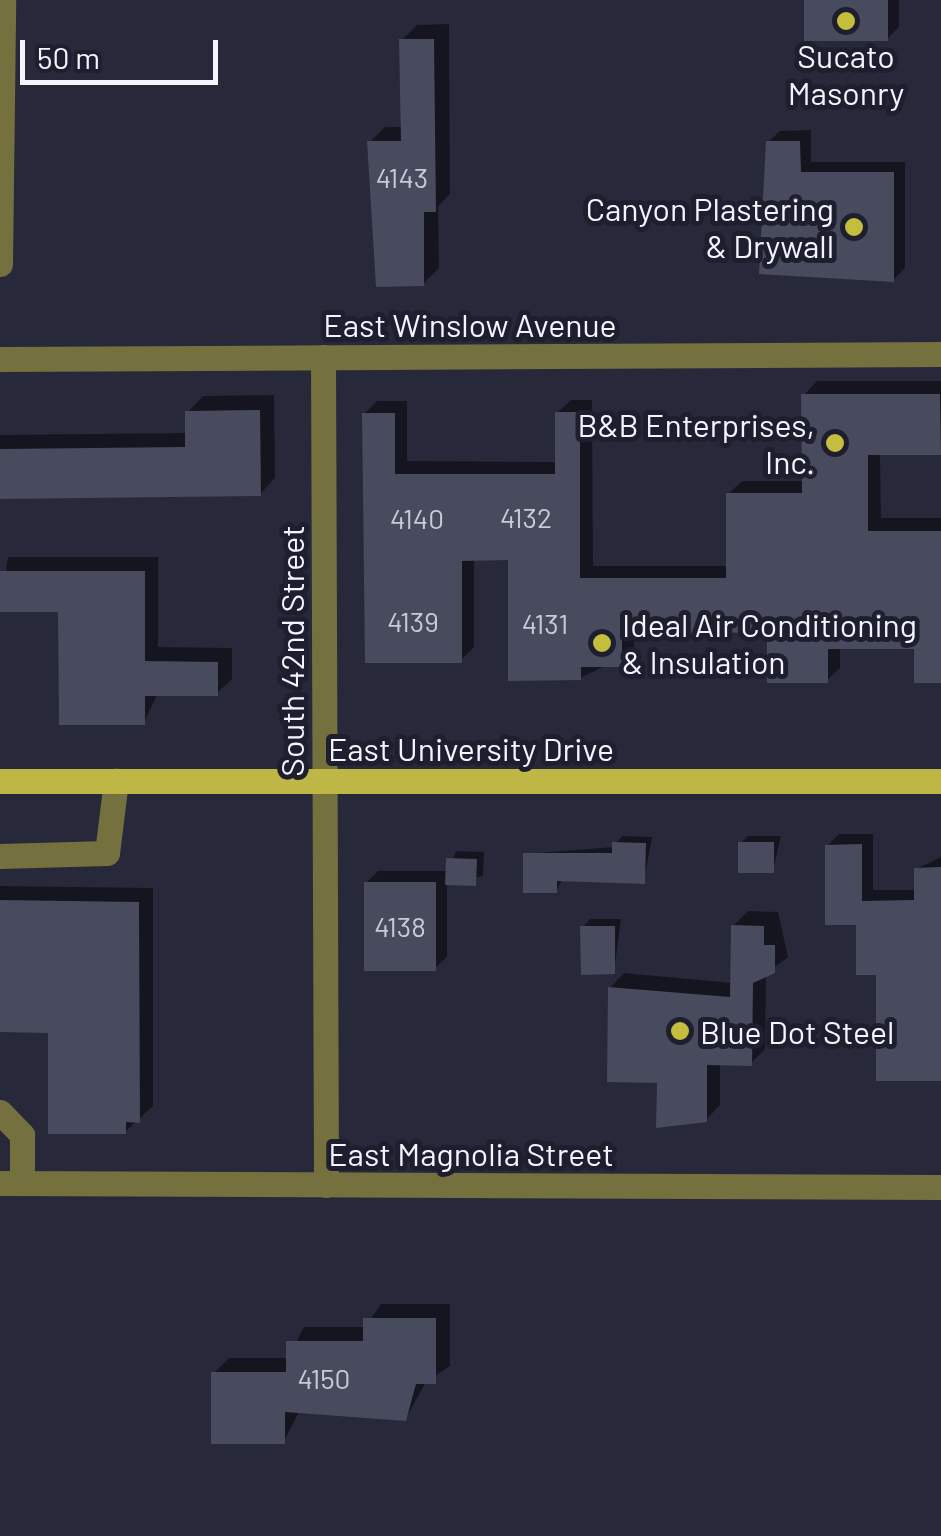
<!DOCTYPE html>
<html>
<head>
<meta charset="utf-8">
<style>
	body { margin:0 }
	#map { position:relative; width:941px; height:1536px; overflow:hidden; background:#27293a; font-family:Barlow,sans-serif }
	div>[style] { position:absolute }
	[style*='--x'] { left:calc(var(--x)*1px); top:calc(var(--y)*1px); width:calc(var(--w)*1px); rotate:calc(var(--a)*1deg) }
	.shadow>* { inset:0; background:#0007 }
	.building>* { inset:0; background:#484a5d }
	.minor>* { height:25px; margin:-12.5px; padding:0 12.5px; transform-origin:12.5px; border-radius:12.5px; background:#74713e }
	.major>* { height:25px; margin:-12.5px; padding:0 12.5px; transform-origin:12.5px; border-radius:12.5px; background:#beb745 }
	.dots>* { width:28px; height:28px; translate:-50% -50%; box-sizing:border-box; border:5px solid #1d1f2f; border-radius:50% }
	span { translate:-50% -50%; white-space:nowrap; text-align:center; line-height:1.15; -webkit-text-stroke:10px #1d1f2f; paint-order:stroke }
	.number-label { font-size:28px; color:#c8cad5 }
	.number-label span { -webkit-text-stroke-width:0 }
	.poi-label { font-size:32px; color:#f3f4fd }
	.right { translate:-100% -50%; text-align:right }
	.left { translate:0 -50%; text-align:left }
	.street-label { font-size:32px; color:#f3f4fd }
	.scale { position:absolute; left:20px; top:40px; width:198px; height:45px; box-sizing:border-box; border:5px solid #f3f4fd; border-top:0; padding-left:12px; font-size:30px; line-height:35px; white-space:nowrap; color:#f3f4fd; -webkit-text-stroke:8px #1d1f2f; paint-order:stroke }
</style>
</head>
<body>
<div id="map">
	<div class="shadow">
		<div style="clip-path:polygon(807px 0,899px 0,899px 27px,887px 39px)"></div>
		<div style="clip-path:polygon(449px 24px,450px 194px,438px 206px,439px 268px,423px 284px,370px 142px,385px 127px,403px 127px,402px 40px,417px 25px)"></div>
		<div style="clip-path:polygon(811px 130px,811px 162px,905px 162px,905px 268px,893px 280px,768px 142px,780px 131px)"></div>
		<div style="clip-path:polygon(817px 381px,941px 381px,941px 451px,880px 453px,881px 518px,941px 518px,941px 681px,917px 647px,840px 647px,840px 668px,826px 681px,769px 629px,678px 616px,634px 616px,634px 652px,580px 678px,510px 558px,474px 558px,474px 647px,461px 660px,364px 414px,377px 401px,407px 401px,407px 461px,557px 462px,557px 413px,571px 400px,592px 400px,593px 566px,728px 566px,728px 494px,742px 481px,804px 481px,804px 395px)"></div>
		<div style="clip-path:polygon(274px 395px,275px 478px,260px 494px,0 497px,0 435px,188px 433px,188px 412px,203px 396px)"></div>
		<div style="clip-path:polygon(8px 557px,158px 557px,158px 647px,232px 648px,232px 679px,217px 693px,158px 693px,144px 722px,61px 609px,0 609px)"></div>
		<div style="clip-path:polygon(839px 834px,873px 834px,873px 890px,916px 890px,916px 869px,941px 857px,941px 1079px,878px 973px,827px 846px)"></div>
		<div style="clip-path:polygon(622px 836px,652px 837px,644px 881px,563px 879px,556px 891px,525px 854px,614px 847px)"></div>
		<div style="clip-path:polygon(748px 836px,781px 836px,773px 871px,740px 844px)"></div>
		<div style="clip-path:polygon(456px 851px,484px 852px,483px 876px,447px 883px,447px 957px,435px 968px,366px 883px,378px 871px,448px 871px)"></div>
		<div style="clip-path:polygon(0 886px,153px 888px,153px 1106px,125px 1132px,51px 1030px,0 1030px)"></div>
		<div style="clip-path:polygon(748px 911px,778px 912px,788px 957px,766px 974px,765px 1049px,751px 1063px,720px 1063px,720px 1105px,706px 1120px,659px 1080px,610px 988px,624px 973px,732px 983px,733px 926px)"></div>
		<div style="clip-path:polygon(590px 919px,621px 919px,614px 972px,583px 927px)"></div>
		<div style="clip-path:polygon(381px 1304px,450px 1304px,450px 1366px,426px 1382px,406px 1418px,300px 1410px,284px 1441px,214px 1373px,229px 1358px,288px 1358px,304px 1327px,365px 1327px)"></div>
	</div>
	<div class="building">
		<div style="clip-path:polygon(804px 0,888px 0,888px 41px,804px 41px)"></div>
		<div style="clip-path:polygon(399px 39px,434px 39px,436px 212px,424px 212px,424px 286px,376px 287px,367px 141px,401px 141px)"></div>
		<div style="clip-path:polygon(766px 141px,800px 141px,801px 172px,894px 172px,894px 282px,759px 274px)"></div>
		<div style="clip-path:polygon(801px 394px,940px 394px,941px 455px,868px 455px,868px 531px,941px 531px,941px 683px,914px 683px,914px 649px,828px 649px,828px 683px,767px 683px,767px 632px,675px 634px,675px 618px,622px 618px,622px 667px,581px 667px,581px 680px,508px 681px,508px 560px,462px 561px,462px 663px,365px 663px,362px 413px,395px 413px,395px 474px,555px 474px,555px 412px,580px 412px,580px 578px,726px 578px,726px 493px,802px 493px)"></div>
		<div style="clip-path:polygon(260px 410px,261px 496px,0 499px,0 449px,185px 447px,185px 411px)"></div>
		<div style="clip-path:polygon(0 571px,145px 571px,145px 661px,218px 662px,218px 696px,145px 696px,145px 725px,59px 725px,58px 612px,0 612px)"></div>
		<div style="clip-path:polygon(612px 842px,646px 843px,645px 884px,557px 881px,557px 893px,523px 893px,523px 853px,612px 853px)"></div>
		<div style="clip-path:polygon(738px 842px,774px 842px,774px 873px,738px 873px)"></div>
		<div style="clip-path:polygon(862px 844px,862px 901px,914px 900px,914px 868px,941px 867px,941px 1081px,876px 1081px,876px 975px,856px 975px,856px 925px,825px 925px,825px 845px)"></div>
		<div style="clip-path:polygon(446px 858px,477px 859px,476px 886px,445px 885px)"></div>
		<div style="clip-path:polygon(364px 882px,436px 882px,436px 971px,364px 971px)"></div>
		<div style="clip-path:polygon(0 900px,139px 902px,140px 1123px,126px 1122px,126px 1134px,48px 1134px,48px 1033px,0 1032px)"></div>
		<div style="clip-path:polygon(731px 925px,764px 926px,764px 945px,775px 945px,775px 973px,753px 983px,752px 1066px,707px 1065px,707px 1122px,656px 1128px,657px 1083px,607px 1082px,608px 987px,730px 997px)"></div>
		<div style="clip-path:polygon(580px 926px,615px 926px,615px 974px,581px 975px)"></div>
		<div style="clip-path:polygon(363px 1318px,436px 1318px,436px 1384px,416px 1384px,406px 1421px,285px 1412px,285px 1444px,211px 1444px,211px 1372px,286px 1372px,286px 1341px,363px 1341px)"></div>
	</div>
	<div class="minor">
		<div style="--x:0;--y:264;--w:264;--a:-89.3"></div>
		<div style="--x:323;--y:357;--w:828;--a:89.79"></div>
		<div style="--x:0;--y:359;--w:941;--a:-0.3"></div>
		<div style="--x:0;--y:856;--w:107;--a:-1.6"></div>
		<div style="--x:107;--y:853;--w:73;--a:-82.9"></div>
		<div style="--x:0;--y:1112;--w:32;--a:46"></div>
		<div style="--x:22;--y:1135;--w:48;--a:90"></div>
		<div style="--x:0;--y:1183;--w:941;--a:0.24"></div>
	</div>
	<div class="major">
		<div style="--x:0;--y:781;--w:941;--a:0"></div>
	</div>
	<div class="dots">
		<div style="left:846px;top:21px;background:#c4bd3e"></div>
		<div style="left:854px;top:227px;background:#c4bd3e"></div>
		<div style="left:835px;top:443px;background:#c4bd3e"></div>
		<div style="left:602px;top:643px;background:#c4bd3e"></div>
		<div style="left:680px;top:1031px;background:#c4bd3e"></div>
	</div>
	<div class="number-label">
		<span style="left:402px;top:177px">4143</span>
		<span style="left:526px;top:517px">4132</span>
		<span style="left:417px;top:518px">4140</span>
		<span style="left:413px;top:621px">4139</span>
		<span style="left:545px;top:623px">4131</span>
		<span style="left:400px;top:926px">4138</span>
		<span style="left:324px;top:1378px">4150</span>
	</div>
	<div class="poi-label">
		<span style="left:846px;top:74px">Sucato<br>Masonry</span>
		<span class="right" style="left:834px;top:227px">Canyon Plastering<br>&amp; Drywall</span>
		<span class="right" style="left:815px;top:443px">B&amp;B Enterprises,<br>Inc.</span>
		<span class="left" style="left:622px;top:643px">Ideal Air Conditioning<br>&amp; Insulation</span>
		<span class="left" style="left:700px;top:1031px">Blue Dot Steel</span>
	</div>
	<div class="street-label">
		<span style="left:470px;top:324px">East Winslow Avenue</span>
		<span style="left:291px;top:651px;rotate:-90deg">South 42nd Street</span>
		<span style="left:471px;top:748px">East University Drive</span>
		<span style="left:471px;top:1153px">East Magnolia Street</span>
	</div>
	<div class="scale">50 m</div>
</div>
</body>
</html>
